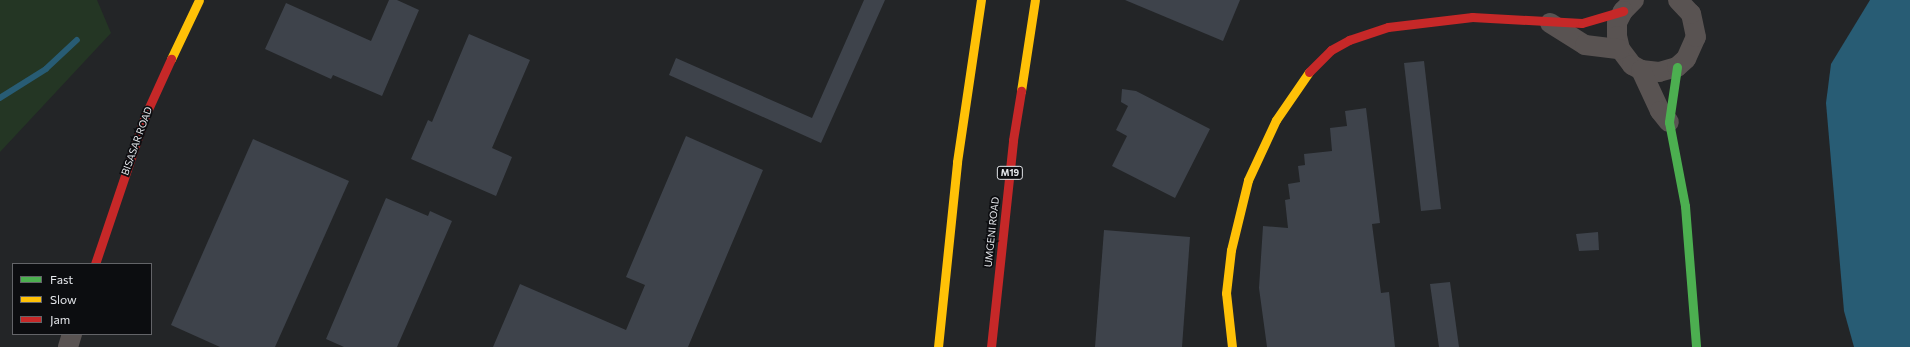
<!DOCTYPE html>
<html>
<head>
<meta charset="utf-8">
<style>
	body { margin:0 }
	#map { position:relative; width:1910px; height:347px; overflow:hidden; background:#232527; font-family:Commissioner,sans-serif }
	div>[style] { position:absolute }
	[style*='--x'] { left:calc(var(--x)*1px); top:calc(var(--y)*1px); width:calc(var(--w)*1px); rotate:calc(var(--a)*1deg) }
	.green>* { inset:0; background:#243624 }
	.water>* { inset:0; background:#285c74 }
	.stream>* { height:5.5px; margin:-2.75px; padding:0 2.75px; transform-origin:2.75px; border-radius:2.75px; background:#285c74 }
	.building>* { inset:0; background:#3e434b }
	.street>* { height:20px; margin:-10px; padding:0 10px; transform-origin:10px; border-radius:10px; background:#595352 }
	.fast>* { height:9px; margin:-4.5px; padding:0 4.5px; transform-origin:4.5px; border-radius:4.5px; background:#4caf50 }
	.slow>* { height:9px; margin:-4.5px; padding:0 4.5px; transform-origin:4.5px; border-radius:4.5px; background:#ffc107 }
	.jam>* { height:9px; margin:-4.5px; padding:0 4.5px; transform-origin:4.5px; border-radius:4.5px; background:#c62828 }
	span { translate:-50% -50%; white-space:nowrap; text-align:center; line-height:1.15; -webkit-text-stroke:3.5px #0c0d10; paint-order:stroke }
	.shield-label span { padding:1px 3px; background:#0c0d10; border:1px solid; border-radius:3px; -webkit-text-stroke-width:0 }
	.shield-label { font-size:9px; color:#e5e7eb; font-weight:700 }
	.street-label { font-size:10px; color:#e5e7eb }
	.legend { position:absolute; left:12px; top:263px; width:140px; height:72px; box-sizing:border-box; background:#0c0d10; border:1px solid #636468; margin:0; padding:5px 7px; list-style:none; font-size:12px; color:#e5e7eb }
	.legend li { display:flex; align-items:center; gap:8px; height:20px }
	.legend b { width:20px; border:1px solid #636468 }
</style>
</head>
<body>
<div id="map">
	<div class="green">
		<div style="clip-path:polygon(0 0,97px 0,111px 33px,0 152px)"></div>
	</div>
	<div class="water">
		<div style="clip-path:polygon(1870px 0,1910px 0,1910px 347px,1854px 347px,1844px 311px,1826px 103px,1831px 64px)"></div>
	</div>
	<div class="stream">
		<div style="--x:0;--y:98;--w:54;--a:-32.2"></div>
		<div style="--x:46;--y:69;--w:42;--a:-43.1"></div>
	</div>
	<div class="building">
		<div style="clip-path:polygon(389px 0,397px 0,419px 10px,382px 96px,333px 75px,331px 79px,265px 49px,286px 3px,371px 41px)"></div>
		<div style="clip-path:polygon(864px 0,885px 0,821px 143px,669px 75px,676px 58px,812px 118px)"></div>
		<div style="clip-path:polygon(1125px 0,1240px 0,1223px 41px)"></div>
		<div style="clip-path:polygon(469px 34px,530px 60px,492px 148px,512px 157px,496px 196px,411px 159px,428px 120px,432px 122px)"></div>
		<div style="clip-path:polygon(1424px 61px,1441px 209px,1421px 211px,1404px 63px)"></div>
		<div style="clip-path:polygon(1122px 89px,1136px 91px,1210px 129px,1175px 198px,1112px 166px,1127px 136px,1116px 130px,1128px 106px,1121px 102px)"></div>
		<div style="clip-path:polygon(1366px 108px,1380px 223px,1372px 224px,1381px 293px,1389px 292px,1395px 347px,1267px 347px,1259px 288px,1263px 226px,1288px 228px,1285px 200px,1290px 199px,1288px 184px,1300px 182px,1298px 166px,1305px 165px,1304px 154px,1332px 151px,1330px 128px,1347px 126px,1345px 111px)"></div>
		<div style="clip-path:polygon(686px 136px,763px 170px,688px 347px,493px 347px,520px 284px,626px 330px,645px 285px,626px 277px)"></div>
		<div style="clip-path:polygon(253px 139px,349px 181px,275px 347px,220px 347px,171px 325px)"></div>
		<div style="clip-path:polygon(386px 198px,428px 216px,430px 211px,452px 221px,397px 347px,344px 347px,326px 339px)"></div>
		<div style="clip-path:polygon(1104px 230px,1190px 237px,1182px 347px,1095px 347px)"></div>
		<div style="clip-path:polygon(1598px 232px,1599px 250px,1579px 251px,1576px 234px)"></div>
		<div style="clip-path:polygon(1450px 282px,1459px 347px,1439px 347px,1430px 284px)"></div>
	</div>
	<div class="street">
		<div style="--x:1634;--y:0;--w:16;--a:135"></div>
		<div style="--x:1623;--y:11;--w:13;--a:117"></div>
		<div style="--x:1617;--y:23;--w:13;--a:90"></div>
		<div style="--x:1617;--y:36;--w:13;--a:77"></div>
		<div style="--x:1620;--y:49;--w:20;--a:53"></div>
		<div style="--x:1632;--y:65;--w:10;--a:29"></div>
		<div style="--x:1641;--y:70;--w:18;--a:6"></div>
		<div style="--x:1659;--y:72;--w:19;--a:-16"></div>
		<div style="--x:1677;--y:67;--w:12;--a:-42"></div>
		<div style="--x:1686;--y:59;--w:24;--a:-66"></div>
		<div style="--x:1696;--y:37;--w:24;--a:-102"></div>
		<div style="--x:1691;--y:14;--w:19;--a:-133"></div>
		<div style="--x:1550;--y:23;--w:41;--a:32.2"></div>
		<div style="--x:1585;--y:45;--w:35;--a:7"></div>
		<div style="--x:1641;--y:70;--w:45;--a:65.1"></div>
		<div style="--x:1660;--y:111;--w:14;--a:51"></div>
		<div style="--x:68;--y:347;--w:14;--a:-73"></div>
	</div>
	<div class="fast">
		<div style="--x:1677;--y:67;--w:56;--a:98.3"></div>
		<div style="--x:1669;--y:122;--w:86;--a:79.2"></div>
		<div style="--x:1685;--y:206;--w:141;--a:85.5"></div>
	</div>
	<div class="slow">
		<div style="--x:171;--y:59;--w:65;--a:-64.6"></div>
		<div style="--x:1021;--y:91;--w:92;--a:-81.3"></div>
		<div style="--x:938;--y:347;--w:186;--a:-84.1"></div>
		<div style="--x:957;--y:162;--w:164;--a:-81.6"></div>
		<div style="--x:1232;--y:347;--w:54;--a:-96.3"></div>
		<div style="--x:1226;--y:293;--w:43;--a:-83.4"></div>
		<div style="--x:1231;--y:250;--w:72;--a:-76.3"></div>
		<div style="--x:1248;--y:180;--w:66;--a:-65"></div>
		<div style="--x:1276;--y:120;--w:58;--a:-55.5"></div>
	</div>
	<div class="jam">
		<div style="--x:1309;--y:72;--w:31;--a:-45"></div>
		<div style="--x:1331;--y:50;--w:21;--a:-29"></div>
		<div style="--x:1349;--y:40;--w:41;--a:-18.4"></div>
		<div style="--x:1388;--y:27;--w:85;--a:-6.8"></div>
		<div style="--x:1472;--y:17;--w:110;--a:3.1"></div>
		<div style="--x:1582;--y:23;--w:43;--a:-16.3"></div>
		<div style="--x:95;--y:264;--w:156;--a:-71.3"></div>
		<div style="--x:145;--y:116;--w:63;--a:-65.5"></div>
		<div style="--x:991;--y:347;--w:208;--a:-83.9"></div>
		<div style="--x:1013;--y:140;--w:50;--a:-80.7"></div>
	</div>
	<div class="shield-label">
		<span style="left:1010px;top:173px">M19</span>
	</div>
	<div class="street-label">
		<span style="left:137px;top:141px;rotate:-70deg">BISASAR ROAD</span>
		<span style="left:992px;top:232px;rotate:-84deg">UMGENI ROAD</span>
	</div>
	<ul class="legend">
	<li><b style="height:5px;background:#4caf50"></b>Fast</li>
	<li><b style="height:5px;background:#ffc107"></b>Slow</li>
	<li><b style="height:5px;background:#c62828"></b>Jam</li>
	</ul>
</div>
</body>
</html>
